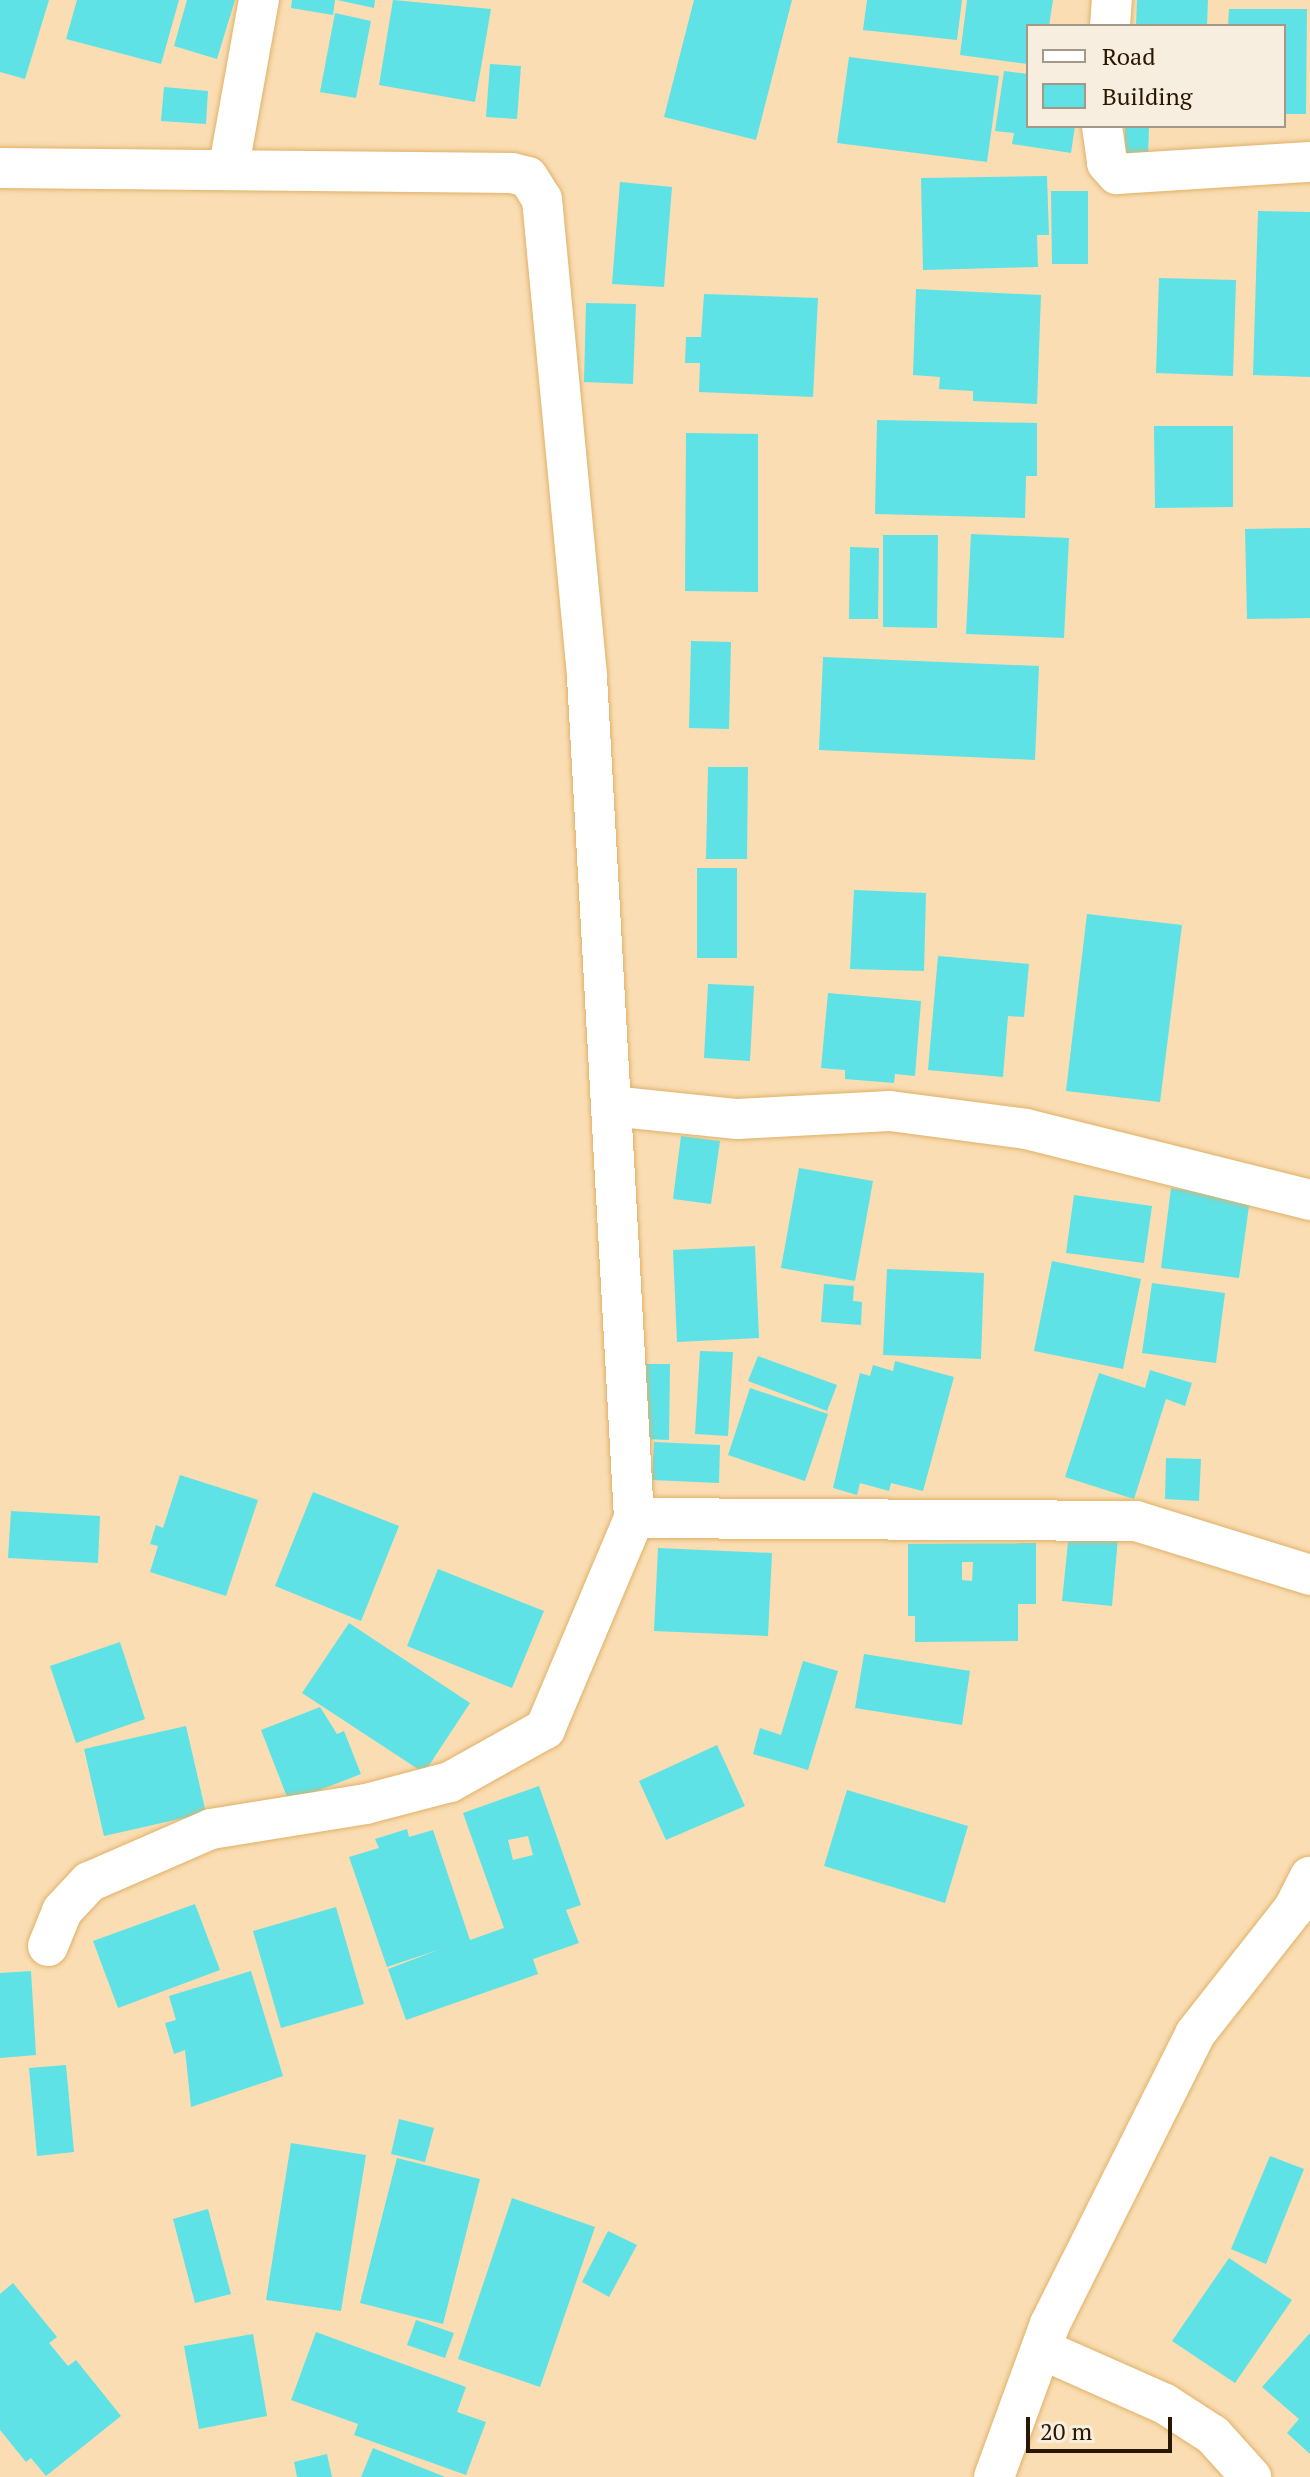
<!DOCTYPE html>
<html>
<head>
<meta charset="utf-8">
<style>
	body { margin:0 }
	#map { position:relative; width:1310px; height:2477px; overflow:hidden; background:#faddb3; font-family:"PT Serif",serif }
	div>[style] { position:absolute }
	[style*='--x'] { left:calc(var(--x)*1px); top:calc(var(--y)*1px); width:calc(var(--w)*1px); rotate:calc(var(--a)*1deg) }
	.building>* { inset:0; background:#5fe2e5 }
	.roads { filter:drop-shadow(0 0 2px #e0b168) drop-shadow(0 0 2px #e0b168) }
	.street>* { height:40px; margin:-20px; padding:0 20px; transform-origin:20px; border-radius:20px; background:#fff }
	span { translate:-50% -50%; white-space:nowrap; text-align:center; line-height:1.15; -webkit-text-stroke:6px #f8eee0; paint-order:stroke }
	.legend { position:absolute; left:1026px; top:24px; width:260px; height:104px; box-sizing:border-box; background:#f8eee0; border:2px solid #a59886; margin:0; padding:10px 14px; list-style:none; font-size:24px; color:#291700 }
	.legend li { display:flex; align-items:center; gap:16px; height:40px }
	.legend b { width:40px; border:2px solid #a59886 }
	.scale { position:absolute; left:1026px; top:2417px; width:146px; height:36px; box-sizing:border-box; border:4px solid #291700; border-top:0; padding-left:10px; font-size:24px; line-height:28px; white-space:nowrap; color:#291700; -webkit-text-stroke:6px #f8eee0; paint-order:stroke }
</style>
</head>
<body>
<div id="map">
	<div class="building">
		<div style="clip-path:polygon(0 0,49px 0,25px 79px,0 72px)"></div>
		<div style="clip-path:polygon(77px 0,179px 0,161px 64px,66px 39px)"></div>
		<div style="clip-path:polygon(187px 0,235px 0,217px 59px,174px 46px)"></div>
		<div style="clip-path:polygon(292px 0,335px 0,333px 15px,291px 8px)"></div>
		<div style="clip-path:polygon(337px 0,375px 0,374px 8px)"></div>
		<div style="clip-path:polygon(393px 0,491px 9px,475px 102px,379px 85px)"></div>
		<div style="clip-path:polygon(694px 0,792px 0,756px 140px,664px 117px)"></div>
		<div style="clip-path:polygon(867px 0,962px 0,957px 40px,863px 30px)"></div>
		<div style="clip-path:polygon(967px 0,1053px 0,1049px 26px,1028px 26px,1028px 64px,960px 55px)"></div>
		<div style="clip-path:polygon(1137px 0,1208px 0,1207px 26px,1136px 26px)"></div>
		<div style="clip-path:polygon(1229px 9px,1307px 9px,1306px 114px,1284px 114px,1284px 26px,1228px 26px)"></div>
		<div style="clip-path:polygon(335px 13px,371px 21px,356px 98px,320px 92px)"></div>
		<div style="clip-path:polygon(849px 57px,999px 76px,987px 162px,837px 143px)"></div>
		<div style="clip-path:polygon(490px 64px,521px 66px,517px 119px,486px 117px)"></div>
		<div style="clip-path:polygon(1004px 71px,1028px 74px,1028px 126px,1075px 126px,1071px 153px,1012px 144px,1014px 133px,995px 131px)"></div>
		<div style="clip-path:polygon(164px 87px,208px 91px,206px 124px,161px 121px)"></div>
		<div style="clip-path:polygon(1125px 126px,1149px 126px,1148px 156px,1125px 156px)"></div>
		<div style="clip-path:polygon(1047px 176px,1049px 235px,1037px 235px,1038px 267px,923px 270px,921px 178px)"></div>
		<div style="clip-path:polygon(620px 182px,672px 187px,664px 287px,612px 284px)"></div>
		<div style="clip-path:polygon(1051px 191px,1088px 191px,1088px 264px,1052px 264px)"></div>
		<div style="clip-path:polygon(1258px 211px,1310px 212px,1310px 377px,1253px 375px)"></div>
		<div style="clip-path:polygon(1159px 278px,1236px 280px,1233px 376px,1156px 373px)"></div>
		<div style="clip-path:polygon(916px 289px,1041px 295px,1037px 404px,973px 401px,973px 391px,939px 389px,940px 377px,913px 375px)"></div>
		<div style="clip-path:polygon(704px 294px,818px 298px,813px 397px,699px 392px,700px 363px,685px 363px,686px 337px,701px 337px)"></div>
		<div style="clip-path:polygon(586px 303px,636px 304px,633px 384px,584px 382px)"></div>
		<div style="clip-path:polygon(877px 420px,1037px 423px,1037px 476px,1026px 476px,1025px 518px,875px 514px)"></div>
		<div style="clip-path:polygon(1154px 426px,1233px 426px,1233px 507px,1155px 508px)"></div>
		<div style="clip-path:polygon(686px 433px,758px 434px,758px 592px,685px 591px)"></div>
		<div style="clip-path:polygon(1310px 528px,1310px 618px,1247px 619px,1245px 529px)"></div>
		<div style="clip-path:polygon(971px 534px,1069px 538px,1064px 638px,966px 634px)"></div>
		<div style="clip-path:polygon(883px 535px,938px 535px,937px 628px,883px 627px)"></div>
		<div style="clip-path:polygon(850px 547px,879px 548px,878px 619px,849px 619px)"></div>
		<div style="clip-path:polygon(691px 641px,731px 642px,729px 729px,689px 728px)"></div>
		<div style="clip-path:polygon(823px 657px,1039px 666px,1035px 760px,819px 750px)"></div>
		<div style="clip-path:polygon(708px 767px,748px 767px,747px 859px,706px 859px)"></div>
		<div style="clip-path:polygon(697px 868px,737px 868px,737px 958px,697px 958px)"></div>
		<div style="clip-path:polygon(854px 890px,926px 893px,924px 971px,850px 969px)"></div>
		<div style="clip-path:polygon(1087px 914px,1182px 925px,1160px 1102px,1066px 1091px)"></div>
		<div style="clip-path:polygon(938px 956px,1029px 964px,1024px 1017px,1008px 1016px,1003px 1077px,928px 1070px)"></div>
		<div style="clip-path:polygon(708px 984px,754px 986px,750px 1061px,704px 1058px)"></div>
		<div style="clip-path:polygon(828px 993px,921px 1001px,915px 1076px,895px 1074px,894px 1083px,845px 1079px,845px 1070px,821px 1068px)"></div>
		<div style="clip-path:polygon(681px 1136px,720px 1141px,711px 1204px,673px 1199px)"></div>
		<div style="clip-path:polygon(799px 1168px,873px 1181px,855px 1281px,781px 1268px)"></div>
		<div style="clip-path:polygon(1171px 1188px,1250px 1199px,1239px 1278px,1161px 1268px)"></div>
		<div style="clip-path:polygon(1074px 1195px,1152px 1206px,1144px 1263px,1066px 1253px)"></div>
		<div style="clip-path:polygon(755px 1246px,759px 1338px,677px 1342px,673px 1250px)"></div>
		<div style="clip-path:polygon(1052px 1261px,1141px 1279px,1123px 1369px,1034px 1351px)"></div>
		<div style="clip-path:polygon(887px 1269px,984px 1273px,981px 1359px,883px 1355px)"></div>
		<div style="clip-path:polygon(1152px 1283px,1225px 1293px,1216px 1363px,1142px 1353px)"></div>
		<div style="clip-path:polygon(824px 1284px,854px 1286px,853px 1301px,862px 1302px,861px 1325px,821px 1322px)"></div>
		<div style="clip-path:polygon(700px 1351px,733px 1352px,728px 1436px,695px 1434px)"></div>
		<div style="clip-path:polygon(758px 1356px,837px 1385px,827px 1411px,748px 1381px)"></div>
		<div style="clip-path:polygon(895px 1361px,954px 1377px,923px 1491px,891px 1483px,889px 1491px,860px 1483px,857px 1495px,833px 1488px,860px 1373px,870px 1376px,873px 1365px,893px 1371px)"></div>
		<div style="clip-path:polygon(645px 1364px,670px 1364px,669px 1440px,644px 1439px)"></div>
		<div style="clip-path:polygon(1150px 1370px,1192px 1383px,1185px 1406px,1166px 1399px,1134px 1499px,1065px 1477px,1099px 1373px,1145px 1388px)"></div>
		<div style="clip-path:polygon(750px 1388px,828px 1414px,805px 1481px,728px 1455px)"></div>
		<div style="clip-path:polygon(654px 1442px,720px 1445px,719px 1483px,652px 1480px)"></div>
		<div style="clip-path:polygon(1166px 1458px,1201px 1459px,1199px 1501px,1165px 1499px)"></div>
		<div style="clip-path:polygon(180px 1475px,258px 1500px,226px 1596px,150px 1572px,158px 1546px,150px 1544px,156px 1525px,163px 1528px)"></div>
		<div style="clip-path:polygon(313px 1492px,399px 1526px,361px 1621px,275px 1586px)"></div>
		<div style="clip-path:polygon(11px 1511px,100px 1516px,98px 1563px,8px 1558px)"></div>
		<div style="clip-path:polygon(1069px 1533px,1118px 1538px,1112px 1606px,1062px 1601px)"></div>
		<div style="clip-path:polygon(evenodd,1036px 1543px,1036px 1604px,1018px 1604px,1018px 1641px,915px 1642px,915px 1616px,908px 1616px,908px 1544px,1036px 1543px,962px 1562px,973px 1562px,972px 1581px,962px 1580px,962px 1562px)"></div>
		<div style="clip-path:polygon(658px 1548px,772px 1553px,768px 1636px,654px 1631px)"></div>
		<div style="clip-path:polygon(438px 1569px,544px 1611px,512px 1688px,407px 1646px)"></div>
		<div style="clip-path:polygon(349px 1623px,470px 1703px,424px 1773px,302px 1693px)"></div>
		<div style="clip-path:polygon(120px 1642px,145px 1719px,76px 1743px,50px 1666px)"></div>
		<div style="clip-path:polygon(864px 1654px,970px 1671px,962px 1725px,855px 1708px)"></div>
		<div style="clip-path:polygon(803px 1661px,838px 1671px,808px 1770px,753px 1754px,760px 1728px,781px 1735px)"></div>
		<div style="clip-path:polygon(320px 1707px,337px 1734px,344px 1731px,361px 1774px,289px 1802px,261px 1730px)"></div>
		<div style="clip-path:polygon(186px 1726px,206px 1813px,104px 1836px,84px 1749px)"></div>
		<div style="clip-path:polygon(717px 1745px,745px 1806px,666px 1840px,639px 1781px)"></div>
		<div style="clip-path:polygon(evenodd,539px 1786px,581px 1905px,566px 1910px,579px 1943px,533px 1959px,538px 1974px,406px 2020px,388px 1969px,441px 1949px,387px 1967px,349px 1857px,379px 1848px,375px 1839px,407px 1829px,409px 1837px,433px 1830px,470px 1940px,504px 1928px,463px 1813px,539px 1786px,528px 1836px,533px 1855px,513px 1860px,508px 1840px,528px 1836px)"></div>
		<div style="clip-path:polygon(847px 1790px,968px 1826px,945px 1903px,824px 1866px)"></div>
		<div style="clip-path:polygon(195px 1904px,220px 1970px,118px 2008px,93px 1941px)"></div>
		<div style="clip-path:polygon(336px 1907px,364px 2004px,281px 2028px,253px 1931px)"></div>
		<div style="clip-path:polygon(31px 1971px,36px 2055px,0 2058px,0 1973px)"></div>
		<div style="clip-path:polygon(251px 1971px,283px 2076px,191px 2107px,185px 2050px,174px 2054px,165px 2023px,176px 2020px,169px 1996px)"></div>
		<div style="clip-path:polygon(66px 2065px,74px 2152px,37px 2156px,29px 2068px)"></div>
		<div style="clip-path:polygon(399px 2119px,434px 2128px,425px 2162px,391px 2154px)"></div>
		<div style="clip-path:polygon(291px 2143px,366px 2155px,341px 2311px,266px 2300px)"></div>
		<div style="clip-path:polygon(1270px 2156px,1304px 2169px,1266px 2264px,1231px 2249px)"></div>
		<div style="clip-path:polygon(397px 2158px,480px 2179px,443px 2324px,360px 2303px)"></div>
		<div style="clip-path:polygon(512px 2198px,595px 2227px,540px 2387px,458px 2359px)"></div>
		<div style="clip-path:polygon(208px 2209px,231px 2294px,195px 2303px,173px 2219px)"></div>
		<div style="clip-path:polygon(608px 2231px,637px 2245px,609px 2297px,582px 2282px)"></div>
		<div style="clip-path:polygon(1229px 2258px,1292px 2300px,1235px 2383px,1172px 2341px)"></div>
		<div style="clip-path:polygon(13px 2283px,57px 2337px,49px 2343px,68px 2366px,76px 2360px,121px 2416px,46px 2476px,31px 2458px,26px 2462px,0 2430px,0 2294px)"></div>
		<div style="clip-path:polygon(416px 2320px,454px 2333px,445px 2358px,407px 2345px)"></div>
		<div style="clip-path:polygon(316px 2332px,466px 2387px,457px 2412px,486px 2422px,466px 2475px,354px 2435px,358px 2424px,291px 2400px)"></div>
		<div style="clip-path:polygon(1310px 2333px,1310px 2454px,1287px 2433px,1299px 2419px,1262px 2387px)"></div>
		<div style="clip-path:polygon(253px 2334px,267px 2416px,199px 2429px,184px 2346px)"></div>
		<div style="clip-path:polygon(373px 2448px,445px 2477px,361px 2477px)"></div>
		<div style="clip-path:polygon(327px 2454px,332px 2477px,297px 2477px,294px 2462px)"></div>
	</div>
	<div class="roads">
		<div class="street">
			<div style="--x:1110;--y:26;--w:26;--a:-86"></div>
			<div style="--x:1102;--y:126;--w:37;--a:82"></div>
			<div style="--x:1107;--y:163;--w:15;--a:48"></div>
			<div style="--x:1117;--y:174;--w:193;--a:-3.6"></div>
			<div style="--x:229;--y:166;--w:169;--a:-79.8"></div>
			<div style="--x:0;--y:168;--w:512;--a:0.56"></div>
			<div style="--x:512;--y:173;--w:16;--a:14"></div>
			<div style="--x:528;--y:177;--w:26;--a:58"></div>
			<div style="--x:542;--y:199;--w:480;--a:84.6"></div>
			<div style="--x:587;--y:677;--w:842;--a:86.8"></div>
			<div style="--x:611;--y:1106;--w:127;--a:5.9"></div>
			<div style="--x:737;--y:1119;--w:153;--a:-3"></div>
			<div style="--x:890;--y:1111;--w:137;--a:7.5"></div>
			<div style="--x:1026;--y:1129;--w:293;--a:14"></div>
			<div style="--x:48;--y:1946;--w:38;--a:-68"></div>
			<div style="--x:62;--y:1911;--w:40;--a:-47"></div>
			<div style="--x:89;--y:1882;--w:133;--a:-23.5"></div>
			<div style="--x:211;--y:1829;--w:157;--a:-9.2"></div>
			<div style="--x:366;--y:1804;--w:87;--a:-14.7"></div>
			<div style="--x:450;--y:1782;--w:109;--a:-29.2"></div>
			<div style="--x:545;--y:1729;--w:229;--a:-67.1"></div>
			<div style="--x:634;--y:1518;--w:502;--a:0.34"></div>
			<div style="--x:1136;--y:1521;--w:182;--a:17.2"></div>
			<div style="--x:1041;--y:2349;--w:136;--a:23.9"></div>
			<div style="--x:1165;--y:2404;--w:57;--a:32.9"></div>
			<div style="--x:1213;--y:2435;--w:57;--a:47.9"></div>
			<div style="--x:994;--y:2477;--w:163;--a:-69.9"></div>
			<div style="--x:1050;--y:2324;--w:324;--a:-63.4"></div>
			<div style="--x:1195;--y:2034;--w:160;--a:-51.8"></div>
			<div style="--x:1294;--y:1908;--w:35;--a:-63"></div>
		</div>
	</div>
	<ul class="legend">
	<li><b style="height:10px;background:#fff"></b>Road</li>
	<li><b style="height:22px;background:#5fe2e5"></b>Building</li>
	</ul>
	<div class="scale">20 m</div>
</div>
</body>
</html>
